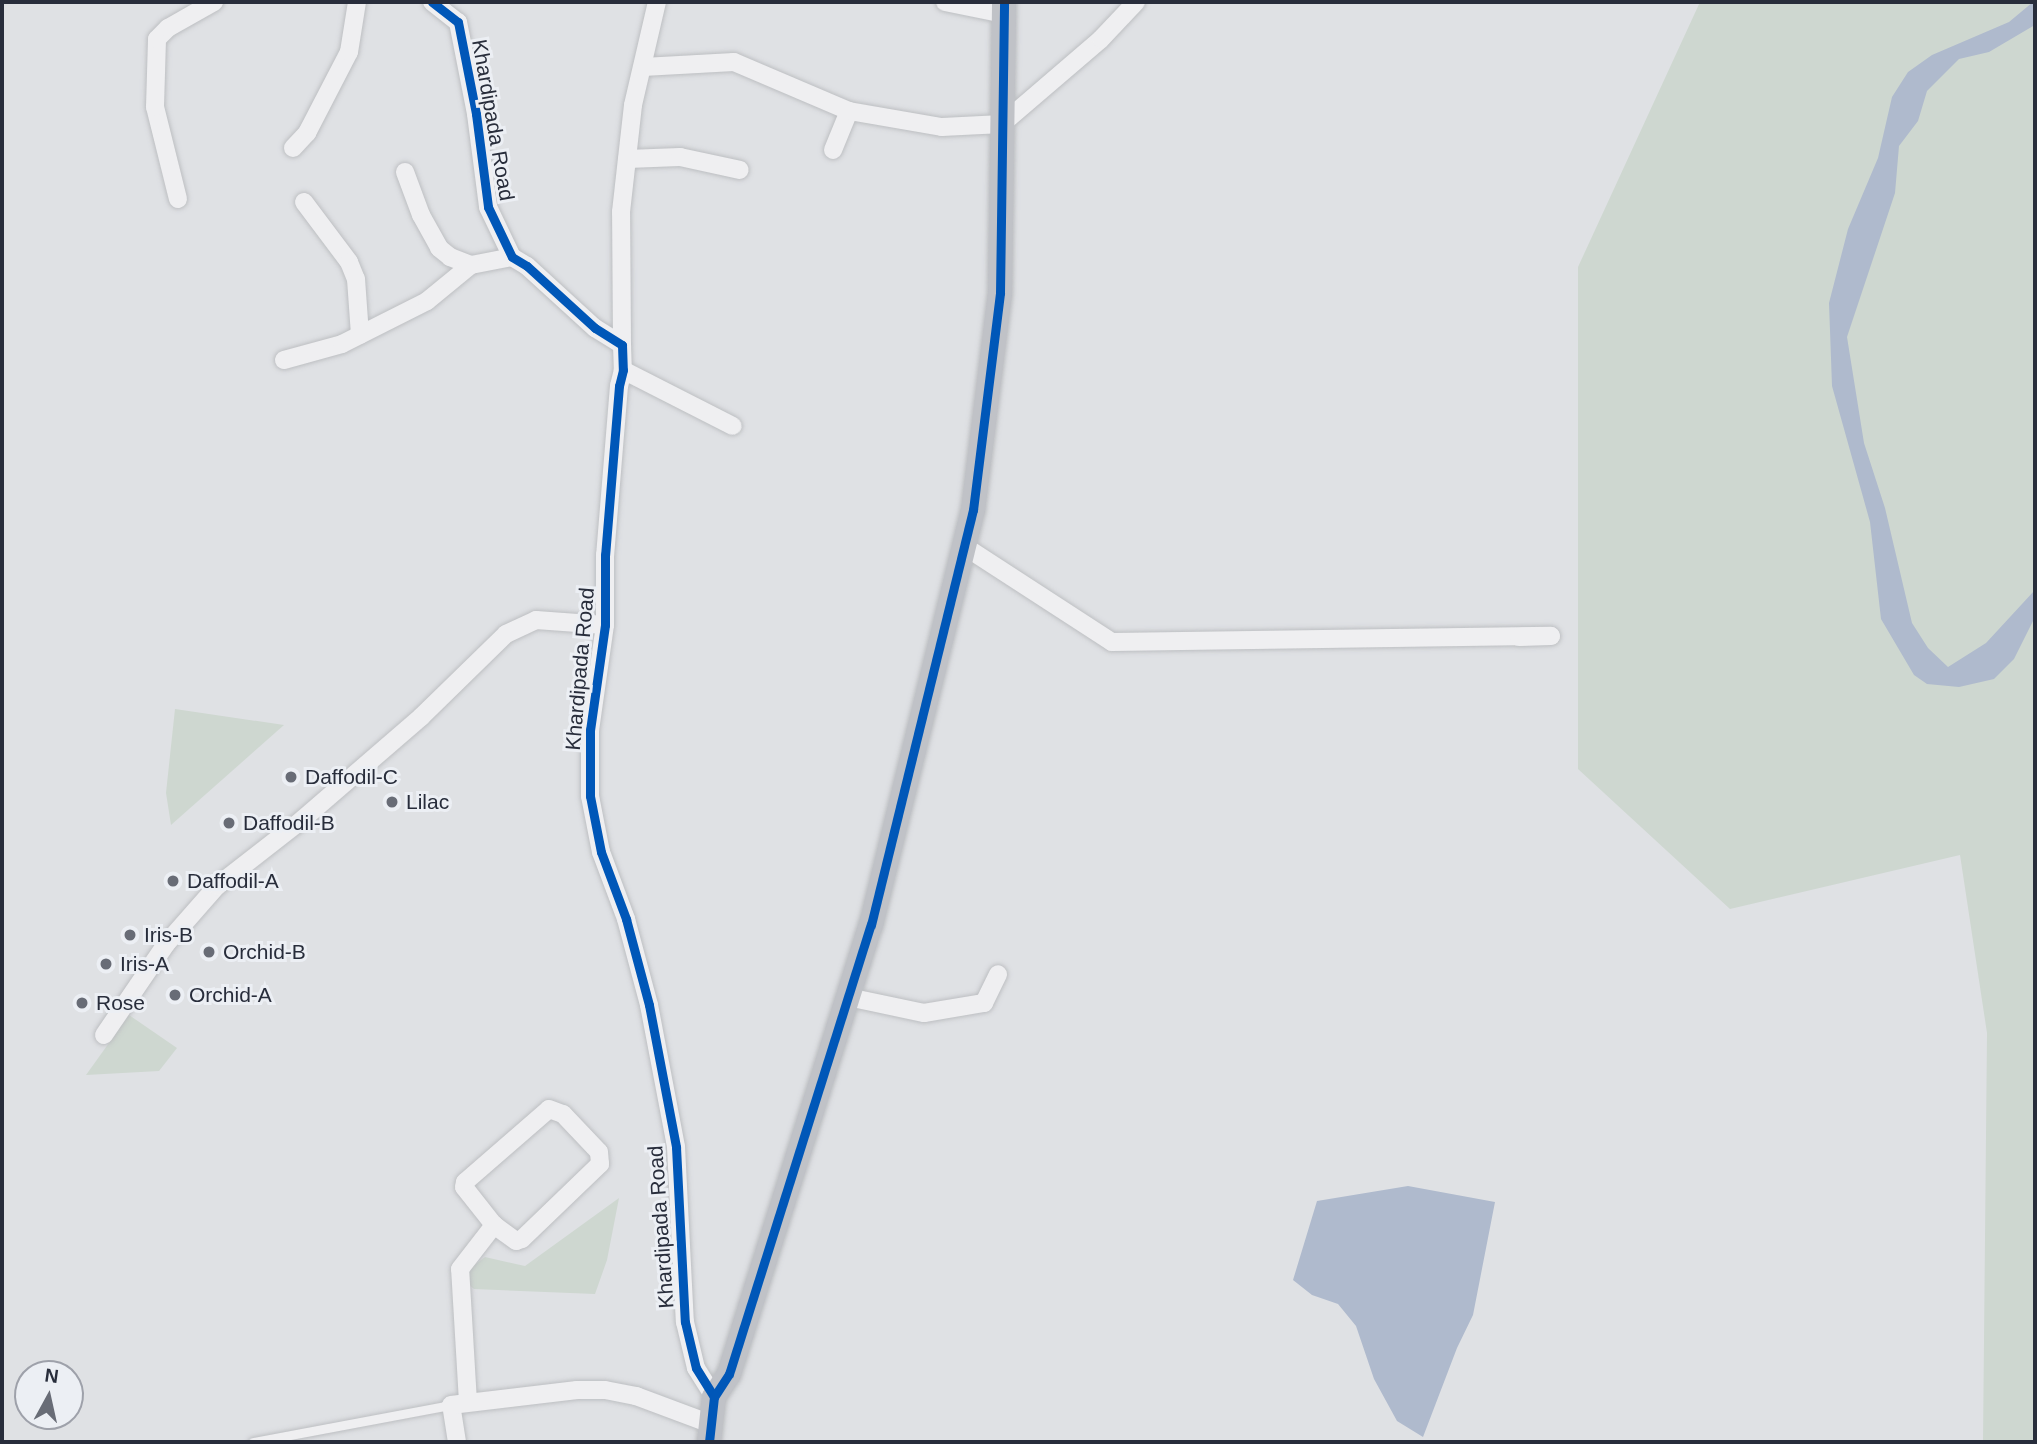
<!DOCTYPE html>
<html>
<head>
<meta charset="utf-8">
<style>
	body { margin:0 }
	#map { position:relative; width:2037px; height:1444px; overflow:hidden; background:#dfe1e4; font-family:Helvetica,sans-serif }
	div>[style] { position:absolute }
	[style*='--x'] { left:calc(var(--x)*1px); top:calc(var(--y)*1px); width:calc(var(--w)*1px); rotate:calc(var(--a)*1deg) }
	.green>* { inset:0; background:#ced7d0 }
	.water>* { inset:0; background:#afbacd }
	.roads { filter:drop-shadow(0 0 2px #bdbfc2) drop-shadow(0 0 2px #bdbfc2) }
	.lane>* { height:9px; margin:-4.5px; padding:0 4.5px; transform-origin:4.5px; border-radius:4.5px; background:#efeff1 }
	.street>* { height:18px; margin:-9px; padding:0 9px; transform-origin:9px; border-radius:9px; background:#efeff1 }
	.secondary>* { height:24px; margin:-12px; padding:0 12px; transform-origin:12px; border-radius:12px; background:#c0c2c7 }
	.cycleway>* { height:9px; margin:-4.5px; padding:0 4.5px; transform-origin:4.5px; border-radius:4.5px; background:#0057b8 }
	.dots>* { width:19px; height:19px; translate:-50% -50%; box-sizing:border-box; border:4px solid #eceff4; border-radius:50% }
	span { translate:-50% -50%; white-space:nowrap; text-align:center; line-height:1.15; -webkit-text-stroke:6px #eceff4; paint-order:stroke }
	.street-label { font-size:21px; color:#282d3b }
	.poi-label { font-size:21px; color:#282d3b }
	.left { translate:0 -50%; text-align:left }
	.frame { position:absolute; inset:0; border:4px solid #282d3b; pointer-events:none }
	.north { position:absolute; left:14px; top:1360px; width:70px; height:70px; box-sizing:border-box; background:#eceff4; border:2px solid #9ea1aa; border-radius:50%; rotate:8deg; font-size:19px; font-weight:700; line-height:28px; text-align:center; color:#282d3b }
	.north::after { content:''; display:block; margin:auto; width:24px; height:32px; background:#686c76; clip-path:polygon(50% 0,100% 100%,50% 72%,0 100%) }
</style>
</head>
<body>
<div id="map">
	<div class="green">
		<div style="clip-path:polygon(1700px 2px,2035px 2px,2035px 1442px,1983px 1442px,1987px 1033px,1960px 855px,1730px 909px,1578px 769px,1578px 267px)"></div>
		<div style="clip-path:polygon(175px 709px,284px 725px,171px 825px,166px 793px)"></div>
		<div style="clip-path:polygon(129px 1015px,177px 1048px,159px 1071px,86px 1075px)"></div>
		<div style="clip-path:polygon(619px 1198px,607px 1260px,595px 1294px,474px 1289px,459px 1277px,485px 1257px,525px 1266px)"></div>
	</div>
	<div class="water">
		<div style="clip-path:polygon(2033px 2px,2035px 25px,1989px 52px,1959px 59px,1927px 91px,1918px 121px,1899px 146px,1895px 193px,1847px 337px,1864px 443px,1885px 508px,1912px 623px,1928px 648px,1948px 667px,1986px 643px,2035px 590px,2035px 617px,2014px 659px,1994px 679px,1959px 687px,1927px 684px,1914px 675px,1881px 619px,1870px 522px,1832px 386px,1829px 303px,1848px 229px,1878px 158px,1892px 97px,1908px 72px,1932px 55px,2009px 22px)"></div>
		<div style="clip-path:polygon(1408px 1186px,1495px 1202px,1473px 1315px,1457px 1348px,1423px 1437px,1397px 1421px,1374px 1379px,1356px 1326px,1338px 1304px,1312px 1295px,1293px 1280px,1317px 1201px)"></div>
	</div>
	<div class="roads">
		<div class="lane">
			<div style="--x:253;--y:1442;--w:201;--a:-10.6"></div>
		</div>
		<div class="street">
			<div style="--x:432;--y:2;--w:33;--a:38"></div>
			<div style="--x:458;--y:22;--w:94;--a:78.9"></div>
			<div style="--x:476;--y:114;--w:94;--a:82.6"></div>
			<div style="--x:488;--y:207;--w:55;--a:64.4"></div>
			<div style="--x:512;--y:257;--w:17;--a:31"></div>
			<div style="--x:527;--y:266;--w:92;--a:42.4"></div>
			<div style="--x:595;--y:328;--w:32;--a:32"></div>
			<div style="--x:622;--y:345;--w:25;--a:88"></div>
			<div style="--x:623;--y:370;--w:16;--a:104"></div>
			<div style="--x:619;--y:386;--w:170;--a:94.7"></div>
			<div style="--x:605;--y:555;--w:70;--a:90"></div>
			<div style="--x:605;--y:625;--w:106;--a:98.1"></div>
			<div style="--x:590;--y:730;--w:66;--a:90"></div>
			<div style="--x:590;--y:796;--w:57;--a:78.9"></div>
			<div style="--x:601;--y:852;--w:72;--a:69.5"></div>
			<div style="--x:626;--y:919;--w:89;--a:75"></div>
			<div style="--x:649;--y:1005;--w:145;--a:79.2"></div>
			<div style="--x:676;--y:1147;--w:175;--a:87.1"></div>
			<div style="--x:685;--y:1322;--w:47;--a:76.6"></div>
			<div style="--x:696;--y:1368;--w:34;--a:58"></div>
			<div style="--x:945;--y:2;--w:60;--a:11.5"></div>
			<div style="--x:643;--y:67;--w:91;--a:-3.1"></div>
			<div style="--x:734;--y:62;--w:125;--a:23.1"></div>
			<div style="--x:293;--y:148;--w:21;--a:-47"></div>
			<div style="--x:307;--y:133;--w:91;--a:-62.6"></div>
			<div style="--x:349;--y:52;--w:51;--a:-80.9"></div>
			<div style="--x:833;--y:150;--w:42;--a:-67.7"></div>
			<div style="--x:849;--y:111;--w:94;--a:9.8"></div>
			<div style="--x:942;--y:127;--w:60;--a:-2.9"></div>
			<div style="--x:1002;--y:124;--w:130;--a:-40.6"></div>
			<div style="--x:1101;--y:39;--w:51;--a:-46.6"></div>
			<div style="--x:627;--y:159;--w:53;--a:-2.2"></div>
			<div style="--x:680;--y:157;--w:61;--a:12.2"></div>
			<div style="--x:405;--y:172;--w:46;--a:69.6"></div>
			<div style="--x:421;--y:215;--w:38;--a:61"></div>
			<div style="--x:439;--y:248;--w:14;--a:39"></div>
			<div style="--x:450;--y:257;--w:22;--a:21"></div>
			<div style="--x:471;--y:265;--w:42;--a:-11"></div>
			<div style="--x:178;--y:199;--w:95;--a:-104"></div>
			<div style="--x:155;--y:107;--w:68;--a:-88.3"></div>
			<div style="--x:157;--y:39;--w:16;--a:-45"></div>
			<div style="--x:168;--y:28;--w:53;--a:-29.5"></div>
			<div style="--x:304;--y:202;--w:75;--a:53.1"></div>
			<div style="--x:349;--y:262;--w:18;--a:68"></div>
			<div style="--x:356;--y:279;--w:56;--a:85.9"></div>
			<div style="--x:622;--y:345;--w:133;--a:-90.4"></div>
			<div style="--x:621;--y:212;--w:108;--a:-83.6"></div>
			<div style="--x:633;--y:105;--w:106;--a:-76.9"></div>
			<div style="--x:284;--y:360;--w:60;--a:-15.4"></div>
			<div style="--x:342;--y:344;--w:95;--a:-26.8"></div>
			<div style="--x:427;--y:301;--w:57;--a:-39.3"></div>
			<div style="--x:623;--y:370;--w:123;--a:27"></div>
			<div style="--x:964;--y:546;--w:176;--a:33"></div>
			<div style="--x:1112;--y:642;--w:439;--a:-0.8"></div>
			<div style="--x:1551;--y:636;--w:32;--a:178"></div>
			<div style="--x:848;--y:997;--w:78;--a:11.9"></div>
			<div style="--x:924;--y:1013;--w:61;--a:-9.5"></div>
			<div style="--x:984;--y:1003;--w:32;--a:-64"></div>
			<div style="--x:104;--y:1035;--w:110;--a:-55.7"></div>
			<div style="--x:166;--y:944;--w:77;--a:-48.7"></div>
			<div style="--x:217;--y:886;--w:109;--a:-37.9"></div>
			<div style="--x:303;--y:819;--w:156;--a:-40.8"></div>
			<div style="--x:421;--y:717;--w:119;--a:-44.3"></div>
			<div style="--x:506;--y:634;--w:33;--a:-25"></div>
			<div style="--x:536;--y:620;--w:69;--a:4.1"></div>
			<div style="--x:549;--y:1109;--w:15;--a:20"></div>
			<div style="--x:563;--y:1114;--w:52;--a:46.5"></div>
			<div style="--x:599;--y:1152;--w:12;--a:85"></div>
			<div style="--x:600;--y:1164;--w:108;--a:136.1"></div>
			<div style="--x:522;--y:1239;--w:6;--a:162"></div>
			<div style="--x:516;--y:1241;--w:27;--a:-144"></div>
			<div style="--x:494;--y:1225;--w:48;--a:-128.3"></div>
			<div style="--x:464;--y:1187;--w:5;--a:-79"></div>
			<div style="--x:465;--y:1182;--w:111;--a:-41"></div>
			<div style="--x:468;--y:1402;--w:133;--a:-93.4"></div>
			<div style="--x:460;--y:1269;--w:56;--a:-52.3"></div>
			<div style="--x:457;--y:1442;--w:37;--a:-99"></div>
			<div style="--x:451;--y:1405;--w:127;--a:-6.8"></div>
			<div style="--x:577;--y:1390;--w:28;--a:0"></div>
			<div style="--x:605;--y:1390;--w:32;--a:11"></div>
			<div style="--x:636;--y:1396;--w:80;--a:20.5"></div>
		</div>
		<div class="secondary">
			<div style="--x:709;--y:1442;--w:45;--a:-83.7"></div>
			<div style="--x:714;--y:1397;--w:27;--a:-57"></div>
			<div style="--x:729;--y:1374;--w:471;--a:-72.5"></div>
			<div style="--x:871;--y:925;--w:427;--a:-76.2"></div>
			<div style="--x:973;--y:510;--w:219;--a:-82.9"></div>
			<div style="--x:1000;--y:293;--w:291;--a:-89.2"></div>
		</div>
	</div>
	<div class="cycleway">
		<div style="--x:432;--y:2;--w:33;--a:38"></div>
		<div style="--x:458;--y:22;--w:94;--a:78.9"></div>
		<div style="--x:476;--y:114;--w:94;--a:82.6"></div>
		<div style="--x:488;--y:207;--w:55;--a:64.4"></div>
		<div style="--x:512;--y:257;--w:17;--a:31"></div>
		<div style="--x:527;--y:266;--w:92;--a:42.4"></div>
		<div style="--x:595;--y:328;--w:32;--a:32"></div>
		<div style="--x:622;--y:345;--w:25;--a:88"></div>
		<div style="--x:623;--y:370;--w:16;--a:104"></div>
		<div style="--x:619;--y:386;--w:170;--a:94.7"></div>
		<div style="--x:605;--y:555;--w:70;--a:90"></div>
		<div style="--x:605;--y:625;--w:106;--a:98.1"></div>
		<div style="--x:590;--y:730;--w:66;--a:90"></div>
		<div style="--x:590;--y:796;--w:57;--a:78.9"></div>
		<div style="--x:601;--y:852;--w:72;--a:69.5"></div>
		<div style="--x:626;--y:919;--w:89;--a:75"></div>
		<div style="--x:649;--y:1005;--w:145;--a:79.2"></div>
		<div style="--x:676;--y:1147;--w:175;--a:87.1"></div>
		<div style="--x:685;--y:1322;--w:47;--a:76.6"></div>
		<div style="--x:696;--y:1368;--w:34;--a:58"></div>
		<div style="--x:709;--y:1442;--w:45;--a:-83.7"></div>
		<div style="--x:714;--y:1397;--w:27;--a:-57"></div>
		<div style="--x:729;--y:1374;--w:471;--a:-72.5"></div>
		<div style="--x:871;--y:925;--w:427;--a:-76.2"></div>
		<div style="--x:973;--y:510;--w:219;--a:-82.9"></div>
		<div style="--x:1000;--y:293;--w:291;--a:-89.2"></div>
	</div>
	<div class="dots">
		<div style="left:291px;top:777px;background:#686c76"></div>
		<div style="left:392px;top:802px;background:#686c76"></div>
		<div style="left:229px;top:823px;background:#686c76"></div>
		<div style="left:173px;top:881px;background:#686c76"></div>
		<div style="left:130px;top:935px;background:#686c76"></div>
		<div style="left:209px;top:952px;background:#686c76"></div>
		<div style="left:106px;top:964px;background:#686c76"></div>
		<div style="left:175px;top:995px;background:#686c76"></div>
		<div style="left:82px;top:1003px;background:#686c76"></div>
	</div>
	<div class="street-label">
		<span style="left:493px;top:120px;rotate:80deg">Khardipada Road</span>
		<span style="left:580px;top:669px;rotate:-85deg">Khardipada Road</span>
		<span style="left:661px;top:1227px;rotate:-94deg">Khardipada Road</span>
	</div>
	<div class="poi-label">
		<span class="left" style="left:305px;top:777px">Daffodil-C</span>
		<span class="left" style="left:406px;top:802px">Lilac</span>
		<span class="left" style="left:243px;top:823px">Daffodil-B</span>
		<span class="left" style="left:187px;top:881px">Daffodil-A</span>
		<span class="left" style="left:144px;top:935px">Iris-B</span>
		<span class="left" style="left:223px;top:952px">Orchid-B</span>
		<span class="left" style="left:120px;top:964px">Iris-A</span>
		<span class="left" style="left:189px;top:995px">Orchid-A</span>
		<span class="left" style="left:96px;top:1003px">Rose</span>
	</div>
	<div class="frame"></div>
	<div class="north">N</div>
</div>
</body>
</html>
